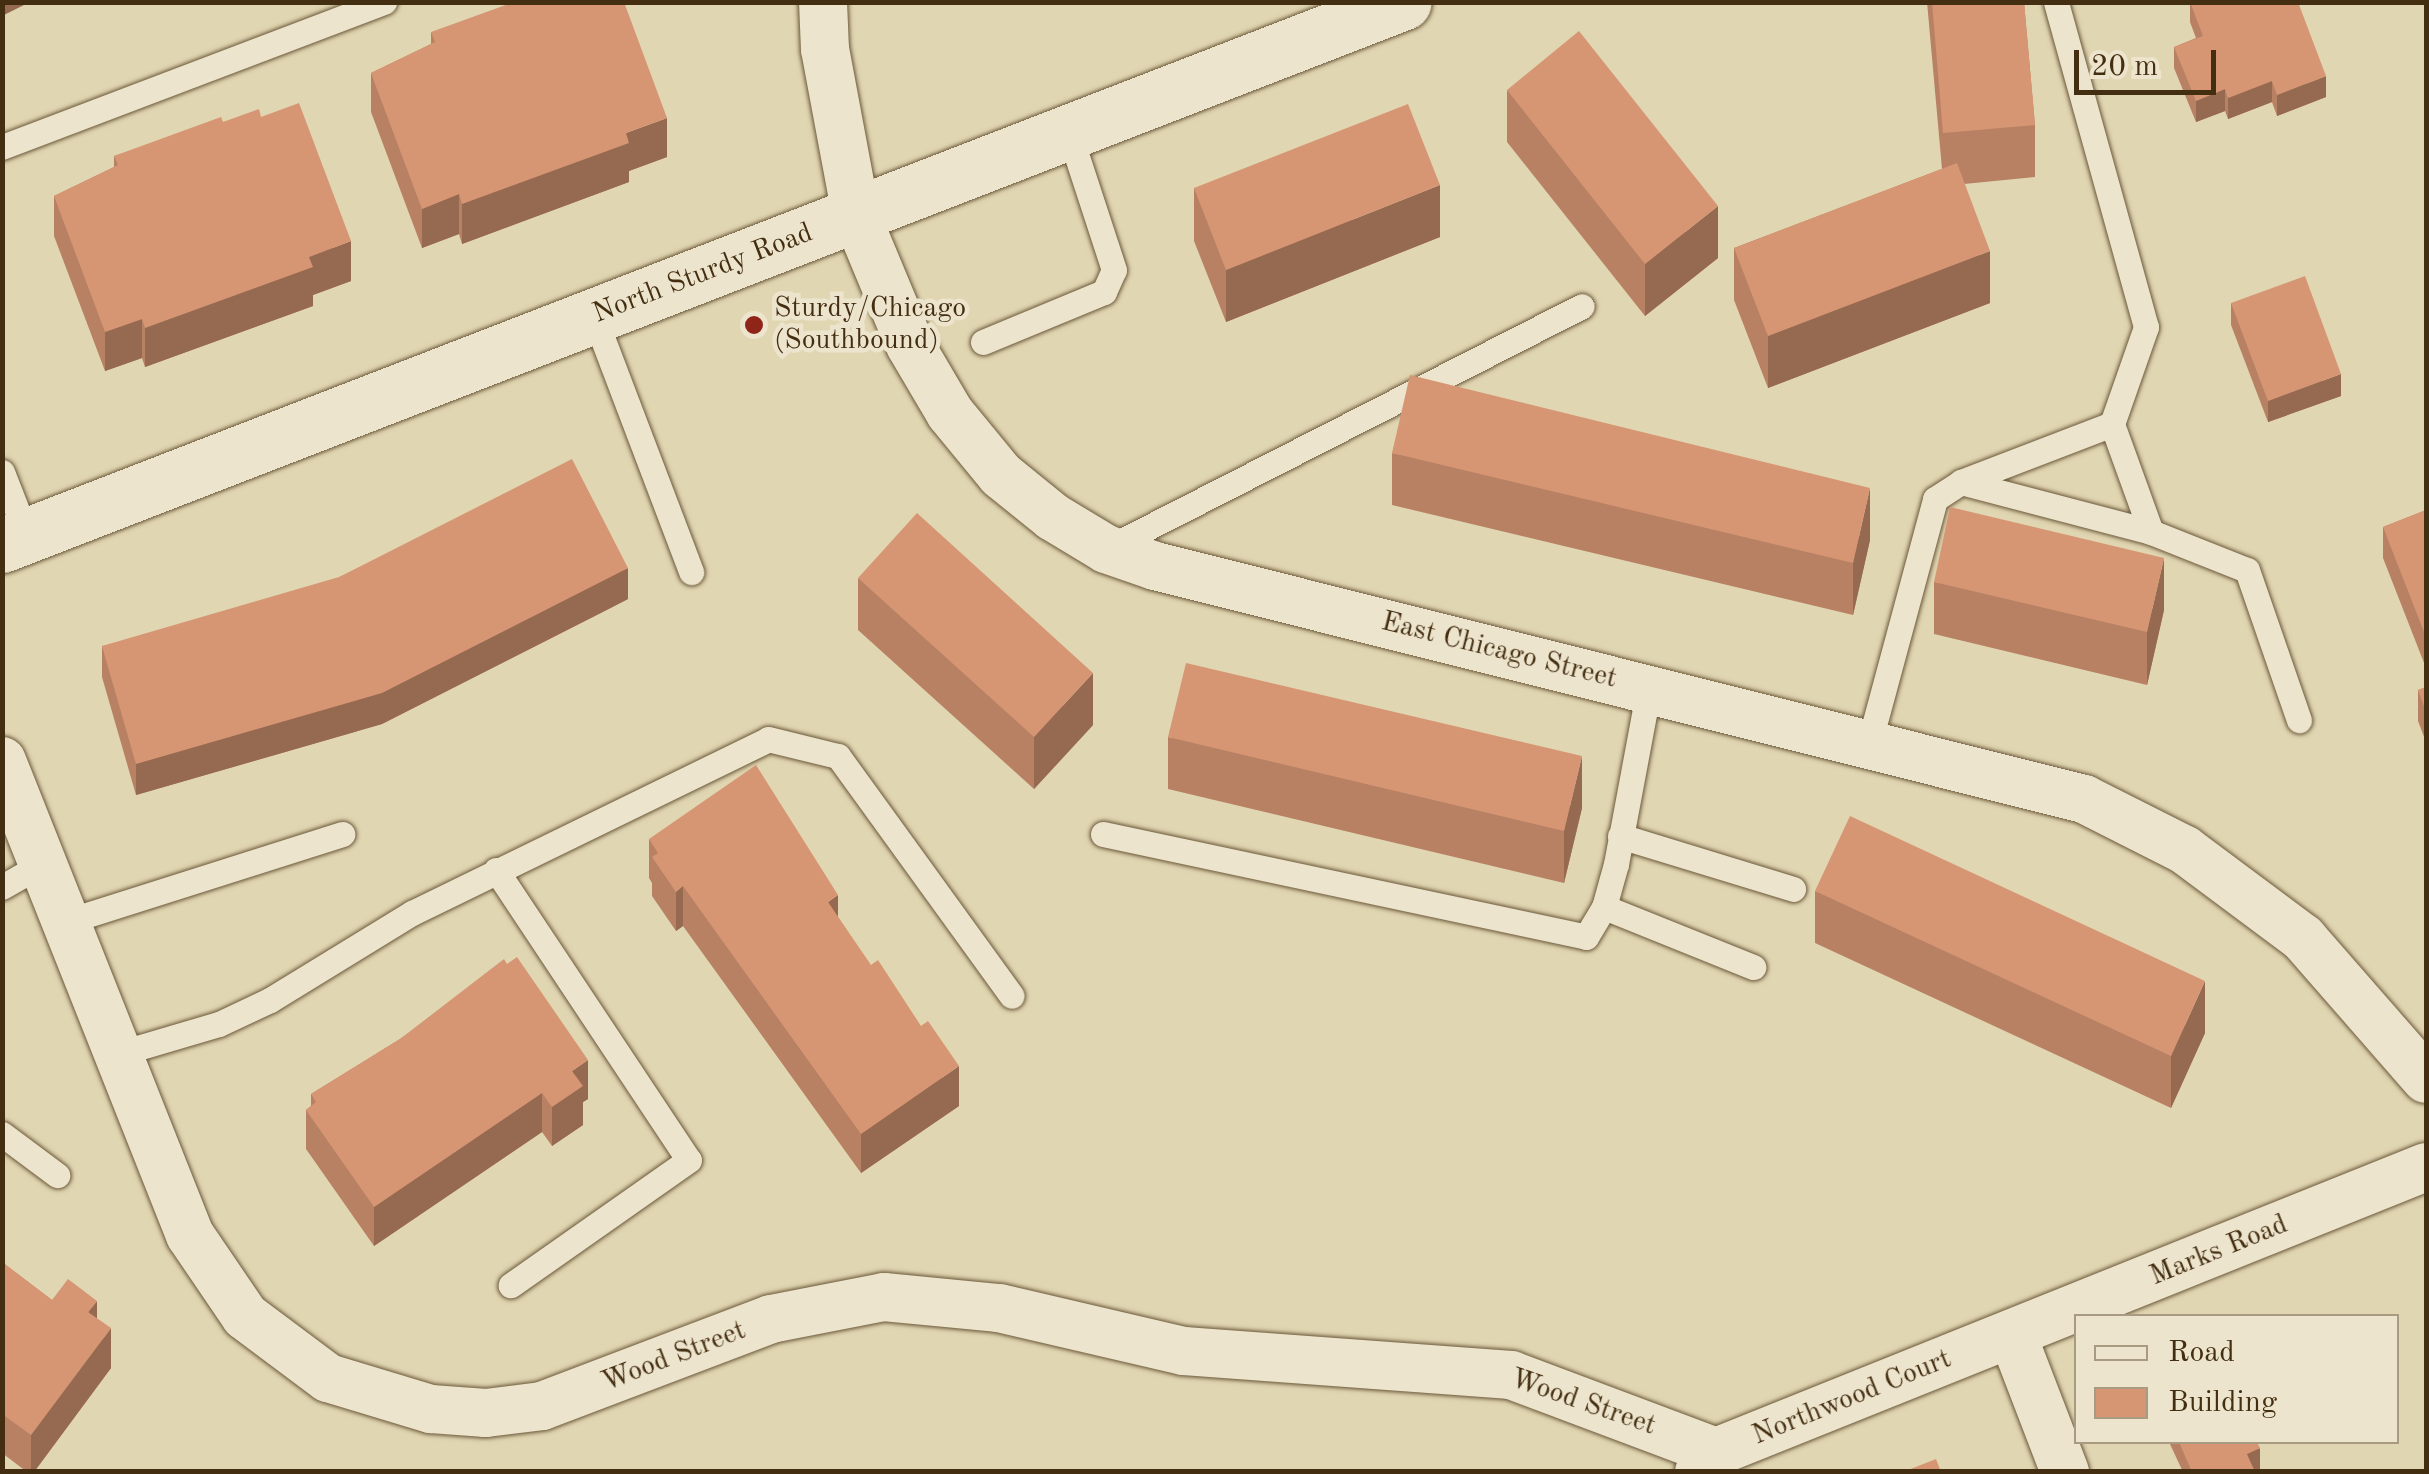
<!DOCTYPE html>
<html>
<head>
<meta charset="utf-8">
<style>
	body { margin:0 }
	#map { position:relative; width:2429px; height:1474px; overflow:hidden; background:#e1d6b2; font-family:"Old Standard TT",serif }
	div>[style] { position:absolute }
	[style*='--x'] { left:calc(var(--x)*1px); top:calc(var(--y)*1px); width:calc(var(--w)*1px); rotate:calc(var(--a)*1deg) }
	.roads { filter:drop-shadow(0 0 2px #6b5839) drop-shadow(0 0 2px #6b5839) }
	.service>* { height:25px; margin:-12.5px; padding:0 12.5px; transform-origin:12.5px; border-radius:12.5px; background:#ece4cd }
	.minor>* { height:48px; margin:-24px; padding:0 24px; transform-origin:24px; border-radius:24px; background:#ece4cd }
	.tertiary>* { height:55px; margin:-27.5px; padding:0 27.5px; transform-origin:27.5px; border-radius:27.5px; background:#ece4cd }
	.wall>* { inset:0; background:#b88164 }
	.shaded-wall>* { inset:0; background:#966951 }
	.building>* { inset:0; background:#d69674 }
	.dots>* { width:28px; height:28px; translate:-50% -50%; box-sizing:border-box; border:5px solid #ece4cd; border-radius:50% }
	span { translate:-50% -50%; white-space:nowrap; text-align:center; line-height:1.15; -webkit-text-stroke:9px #ece4cd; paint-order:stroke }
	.street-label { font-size:28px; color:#442e11 }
	.poi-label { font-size:28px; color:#442e11 }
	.left { translate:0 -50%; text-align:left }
	.frame { position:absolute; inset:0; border:5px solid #442e11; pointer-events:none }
	.legend { position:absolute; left:2074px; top:1314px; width:325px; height:130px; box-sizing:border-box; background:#ece4cd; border:2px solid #a99b82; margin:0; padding:12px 18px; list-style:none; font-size:30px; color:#442e11 }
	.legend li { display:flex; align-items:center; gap:20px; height:50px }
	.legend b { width:50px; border:2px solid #a99b82 }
	.scale { position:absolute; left:2074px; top:50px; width:142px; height:45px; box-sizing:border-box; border:5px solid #442e11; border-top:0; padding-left:12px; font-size:30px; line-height:35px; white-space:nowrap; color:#442e11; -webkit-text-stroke:8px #ece4cd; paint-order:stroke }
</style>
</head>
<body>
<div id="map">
	<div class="roads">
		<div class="service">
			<div style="--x:2;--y:147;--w:409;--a:-20.8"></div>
			<div style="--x:594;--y:316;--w:274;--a:69.2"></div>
			<div style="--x:983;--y:342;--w:131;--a:-22.5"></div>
			<div style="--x:1104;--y:292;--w:24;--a:-66"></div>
			<div style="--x:1114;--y:270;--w:145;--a:-108.1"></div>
			<div style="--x:2112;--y:424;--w:115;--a:70.1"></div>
			<div style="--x:2151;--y:532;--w:103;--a:21.6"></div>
			<div style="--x:2247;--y:570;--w:159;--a:70.9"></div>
			<div style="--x:2;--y:472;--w:69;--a:68.7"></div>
			<div style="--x:1961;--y:482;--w:196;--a:14.7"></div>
			<div style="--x:1106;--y:549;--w:534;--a:-27.04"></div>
			<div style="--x:1869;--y:744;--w:254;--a:-74.9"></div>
			<div style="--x:1935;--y:499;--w:31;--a:-33"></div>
			<div style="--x:1961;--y:482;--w:162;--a:-21"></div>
			<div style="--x:2112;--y:424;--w:103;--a:-70.7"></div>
			<div style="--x:2146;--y:327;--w:337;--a:-105.5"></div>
			<div style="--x:1103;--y:834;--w:494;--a:12"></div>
			<div style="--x:1586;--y:937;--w:35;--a:-59"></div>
			<div style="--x:1604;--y:907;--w:45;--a:-74.4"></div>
			<div style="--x:1616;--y:864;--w:179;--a:-79.4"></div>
			<div style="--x:1620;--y:836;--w:181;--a:17"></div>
			<div style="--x:496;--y:870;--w:348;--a:56.4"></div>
			<div style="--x:689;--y:1160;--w:218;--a:144.9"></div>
			<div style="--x:2;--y:887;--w:46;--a:-29.9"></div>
			<div style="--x:1604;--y:907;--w:161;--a:21.9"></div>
			<div style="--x:65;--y:922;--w:291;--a:-17.6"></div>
			<div style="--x:117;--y:1054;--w:106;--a:-16.4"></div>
			<div style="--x:219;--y:1024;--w:56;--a:-25.2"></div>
			<div style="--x:270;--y:1000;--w:167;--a:-31.5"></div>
			<div style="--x:412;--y:913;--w:396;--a:-26"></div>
			<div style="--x:768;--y:739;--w:72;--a:13.7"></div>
			<div style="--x:838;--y:756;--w:296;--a:54.1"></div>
			<div style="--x:2;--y:1134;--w:69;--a:36.7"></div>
		</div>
		<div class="minor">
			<div style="--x:823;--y:2;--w:47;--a:87.6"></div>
			<div style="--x:825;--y:49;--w:169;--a:79.4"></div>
			<div style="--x:856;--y:215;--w:141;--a:67.4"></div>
			<div style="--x:910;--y:345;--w:79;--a:59.5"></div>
			<div style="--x:950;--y:413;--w:80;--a:50.6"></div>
			<div style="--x:1001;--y:475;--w:67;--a:38.9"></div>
			<div style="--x:1053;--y:517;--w:62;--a:31.1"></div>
			<div style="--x:1106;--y:549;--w:52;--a:19.1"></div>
			<div style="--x:1155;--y:566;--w:958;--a:14.08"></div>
			<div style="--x:2084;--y:799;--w:113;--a:26.8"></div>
			<div style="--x:2185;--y:850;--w:147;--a:36.7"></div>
			<div style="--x:2303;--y:938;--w:187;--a:48.9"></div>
			<div style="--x:2;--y:761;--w:510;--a:68.37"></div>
			<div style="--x:190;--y:1235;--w:98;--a:55.8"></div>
			<div style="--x:245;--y:1316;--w:104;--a:36.8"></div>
			<div style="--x:328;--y:1378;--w:108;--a:16.8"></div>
			<div style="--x:431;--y:1409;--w:55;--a:4.2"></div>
			<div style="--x:486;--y:1413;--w:56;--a:-7.1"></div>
			<div style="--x:542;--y:1406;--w:245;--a:-20.8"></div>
			<div style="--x:771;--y:1319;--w:115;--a:-11"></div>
			<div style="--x:884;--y:1297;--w:116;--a:5.5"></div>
			<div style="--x:999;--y:1308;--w:190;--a:13.1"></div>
			<div style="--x:1184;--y:1351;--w:328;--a:4.2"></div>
			<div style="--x:1511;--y:1375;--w:219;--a:20.6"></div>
			<div style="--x:2012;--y:1334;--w:148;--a:69"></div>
			<div style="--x:1699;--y:1472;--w:26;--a:-50"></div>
			<div style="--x:1716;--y:1452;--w:765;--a:-21.87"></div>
		</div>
		<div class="tertiary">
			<div style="--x:2;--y:545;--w:1503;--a:-21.17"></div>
		</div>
	</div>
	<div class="wall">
		<div style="clip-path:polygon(1927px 2px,2024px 2px,2035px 125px,2035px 177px,1964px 184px,1990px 303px,1768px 388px,1734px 300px,1734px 248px,1942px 169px)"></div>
		<div style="clip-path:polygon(2190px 2px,2326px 97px,2277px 116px,2272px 102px,2228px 119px,2225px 111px,2196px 122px,2174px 68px,2174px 47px,2196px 38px,2190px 22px)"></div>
		<div style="clip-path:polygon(431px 32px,667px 157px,629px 171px,629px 182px,462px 244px,459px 234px,422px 248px,371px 112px,371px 73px,431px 44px)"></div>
		<div style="clip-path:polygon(1507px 90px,1718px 258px,1645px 316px,1507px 142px)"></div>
		<div style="clip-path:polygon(261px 117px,351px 281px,313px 295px,313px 306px,145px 367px,142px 358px,105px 371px,54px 236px,54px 196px,114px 167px,114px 156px,223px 122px)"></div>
		<div style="clip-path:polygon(1194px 188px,1440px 237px,1226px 322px,1194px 241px)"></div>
		<div style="clip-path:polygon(2231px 303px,2341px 396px,2268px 422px,2231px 325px)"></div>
		<div style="clip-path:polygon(1392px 453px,1870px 540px,1853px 615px,1392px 505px)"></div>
		<div style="clip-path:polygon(2426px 510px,2426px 668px,2383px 558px,2383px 527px)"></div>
		<div style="clip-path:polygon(858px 578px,1093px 725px,1034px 789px,858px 630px)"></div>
		<div style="clip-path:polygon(1934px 582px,2164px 610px,2147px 685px,1934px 634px)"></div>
		<div style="clip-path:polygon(628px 599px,382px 724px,136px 795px,102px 677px,102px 646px)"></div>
		<div style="clip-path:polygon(2426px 687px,2426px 742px,2418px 721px,2418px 690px)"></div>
		<div style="clip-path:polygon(1168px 737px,1582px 808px,1564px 883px,1168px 789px)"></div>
		<div style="clip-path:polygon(649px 839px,838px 917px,959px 1106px,861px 1173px,683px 926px,676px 931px,652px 896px,652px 883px,649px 878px)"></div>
		<div style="clip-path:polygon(1815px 891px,2205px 1033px,2171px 1108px,1815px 943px)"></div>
		<div style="clip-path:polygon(507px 964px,588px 1099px,583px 1102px,583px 1125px,552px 1146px,542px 1132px,374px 1246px,306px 1149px,306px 1110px,311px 1106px,311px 1094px,400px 1039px)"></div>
		<div style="clip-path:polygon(2px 1262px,52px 1300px,97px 1319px,111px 1368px,34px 1472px,27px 1472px,2px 1453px)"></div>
		<div style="clip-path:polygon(2169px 1442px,2257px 1442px,2260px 1470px,2256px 1472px,2183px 1472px)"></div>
	</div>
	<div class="shaded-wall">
		<div style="clip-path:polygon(2px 2px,30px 2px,2px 16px)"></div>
		<div style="clip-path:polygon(2326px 76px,2326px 97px,2277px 116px,2277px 95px)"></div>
		<div style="clip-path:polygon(2272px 81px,2272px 102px,2228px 119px,2228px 98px)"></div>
		<div style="clip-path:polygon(2225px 89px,2225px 111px,2196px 122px,2196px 101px)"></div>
		<div style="clip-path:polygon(667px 118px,667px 157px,629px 171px,629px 182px,462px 244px,462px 204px,626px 133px)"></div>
		<div style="clip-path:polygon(1440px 185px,1440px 237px,1226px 322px,1226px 270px)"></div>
		<div style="clip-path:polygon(459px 194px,459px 234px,422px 248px,422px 209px)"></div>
		<div style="clip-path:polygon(1718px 206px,1718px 258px,1645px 316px,1645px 264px)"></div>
		<div style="clip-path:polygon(351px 241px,351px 281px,313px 295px,313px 306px,145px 367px,145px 328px,309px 257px)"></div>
		<div style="clip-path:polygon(1990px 251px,1990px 303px,1768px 388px,1768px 336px)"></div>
		<div style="clip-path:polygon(142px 319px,142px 358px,105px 371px,105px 332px)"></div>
		<div style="clip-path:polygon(2341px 374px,2341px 396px,2268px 422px,2268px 401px)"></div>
		<div style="clip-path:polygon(1870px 488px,1870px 540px,1853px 615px,1853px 563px)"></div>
		<div style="clip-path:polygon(2164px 558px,2164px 610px,2147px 685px,2147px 632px)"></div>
		<div style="clip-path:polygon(628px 568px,628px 599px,382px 724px,136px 795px,136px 764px)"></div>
		<div style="clip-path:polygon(1093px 673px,1093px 725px,1034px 789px,1034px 737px)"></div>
		<div style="clip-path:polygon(1582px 756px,1582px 808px,1564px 883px,1564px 831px)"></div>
		<div style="clip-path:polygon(683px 886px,683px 926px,676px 931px,676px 892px)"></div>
		<div style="clip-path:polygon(838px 895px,838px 934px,828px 902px)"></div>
		<div style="clip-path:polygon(2205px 981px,2205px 1033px,2171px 1108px,2171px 1056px)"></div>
		<div style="clip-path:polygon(588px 1060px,588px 1099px,583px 1102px,583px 1125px,552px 1146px,552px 1107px,572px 1071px)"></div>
		<div style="clip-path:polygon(959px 1066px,959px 1106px,861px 1173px,861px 1134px)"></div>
		<div style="clip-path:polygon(542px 1093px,542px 1132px,374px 1246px,374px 1207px)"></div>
		<div style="clip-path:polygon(97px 1301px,97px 1340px,88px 1312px)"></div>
		<div style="clip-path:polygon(111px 1328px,111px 1368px,34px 1472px,31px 1472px,31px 1435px)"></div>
		<div style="clip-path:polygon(2260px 1448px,2260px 1470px,2247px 1472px,2247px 1454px)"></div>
	</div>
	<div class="building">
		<div style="clip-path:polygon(514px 2px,624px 2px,667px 118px,626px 133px,629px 143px,462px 204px,459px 194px,422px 209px,371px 73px,435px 42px,431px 32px)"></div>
		<div style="clip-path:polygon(1932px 2px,2024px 2px,2035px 125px,1943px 133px)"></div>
		<div style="clip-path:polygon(2190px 2px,2298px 2px,2326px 76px,2277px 95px,2272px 81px,2228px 98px,2225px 89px,2196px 101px,2174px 47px,2203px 36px)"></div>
		<div style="clip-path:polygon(1579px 31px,1718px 206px,1645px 264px,1507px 90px)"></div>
		<div style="clip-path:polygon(299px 103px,351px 241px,309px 257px,313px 267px,145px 328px,142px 319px,105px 332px,54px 196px,118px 165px,114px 156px,221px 117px,223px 122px,259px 109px,261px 117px)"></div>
		<div style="clip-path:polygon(1408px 104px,1440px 185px,1226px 270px,1194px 188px)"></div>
		<div style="clip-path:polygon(1957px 163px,1990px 251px,1768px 336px,1734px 248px)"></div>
		<div style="clip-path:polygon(2305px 276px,2341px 374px,2268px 401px,2231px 303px)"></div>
		<div style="clip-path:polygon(1410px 375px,1870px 488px,1853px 563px,1392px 453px)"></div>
		<div style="clip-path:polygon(572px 459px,628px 568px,382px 693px,136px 764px,102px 646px,339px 577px)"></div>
		<div style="clip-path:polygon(1950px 507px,2164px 558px,2147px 632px,1934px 582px)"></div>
		<div style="clip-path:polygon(2426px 510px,2426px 637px,2383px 527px)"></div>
		<div style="clip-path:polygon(917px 513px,1093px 673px,1034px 737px,858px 578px)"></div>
		<div style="clip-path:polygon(1186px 663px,1582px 756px,1564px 831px,1168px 737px)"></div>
		<div style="clip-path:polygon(2426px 687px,2426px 712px,2418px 690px)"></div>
		<div style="clip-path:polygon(756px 765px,838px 895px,828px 902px,871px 965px,878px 960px,921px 1026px,928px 1021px,959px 1066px,861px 1134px,683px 886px,676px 892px,652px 857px,658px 853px,649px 839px)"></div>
		<div style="clip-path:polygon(1850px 816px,2205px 981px,2171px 1056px,1815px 891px)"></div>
		<div style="clip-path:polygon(517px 957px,588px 1060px,572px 1071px,583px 1086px,552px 1107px,542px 1093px,374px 1207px,306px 1110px,316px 1102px,311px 1094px,400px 1039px,504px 959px,507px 964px)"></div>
		<div style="clip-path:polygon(2px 1262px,52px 1300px,68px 1279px,97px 1301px,88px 1312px,111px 1328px,31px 1435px,2px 1414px)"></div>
		<div style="clip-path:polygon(2179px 1442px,2257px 1442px,2260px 1448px,2247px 1454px,2255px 1472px,2192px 1472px)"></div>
		<div style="clip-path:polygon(1936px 1459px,1941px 1472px,1903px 1472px)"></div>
	</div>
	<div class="dots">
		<div style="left:754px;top:325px;background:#8f2418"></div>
	</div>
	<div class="street-label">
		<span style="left:703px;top:274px;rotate:-21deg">North Sturdy Road</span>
		<span style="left:1499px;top:651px;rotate:14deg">East Chicago Street</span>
		<span style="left:2219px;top:1251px;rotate:-22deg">Marks Road</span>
		<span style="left:674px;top:1357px;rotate:-21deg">Wood Street</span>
		<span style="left:1852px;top:1398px;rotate:-22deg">Northwood Court</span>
		<span style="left:1583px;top:1403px;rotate:19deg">Wood Street</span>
	</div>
	<div class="poi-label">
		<span class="left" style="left:774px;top:325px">Sturdy/Chicago<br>(Southbound)</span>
	</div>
	<div class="frame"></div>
	<ul class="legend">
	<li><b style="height:12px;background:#ece4cd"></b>Road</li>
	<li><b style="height:28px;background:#d69674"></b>Building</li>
	</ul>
	<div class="scale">20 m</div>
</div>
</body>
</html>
